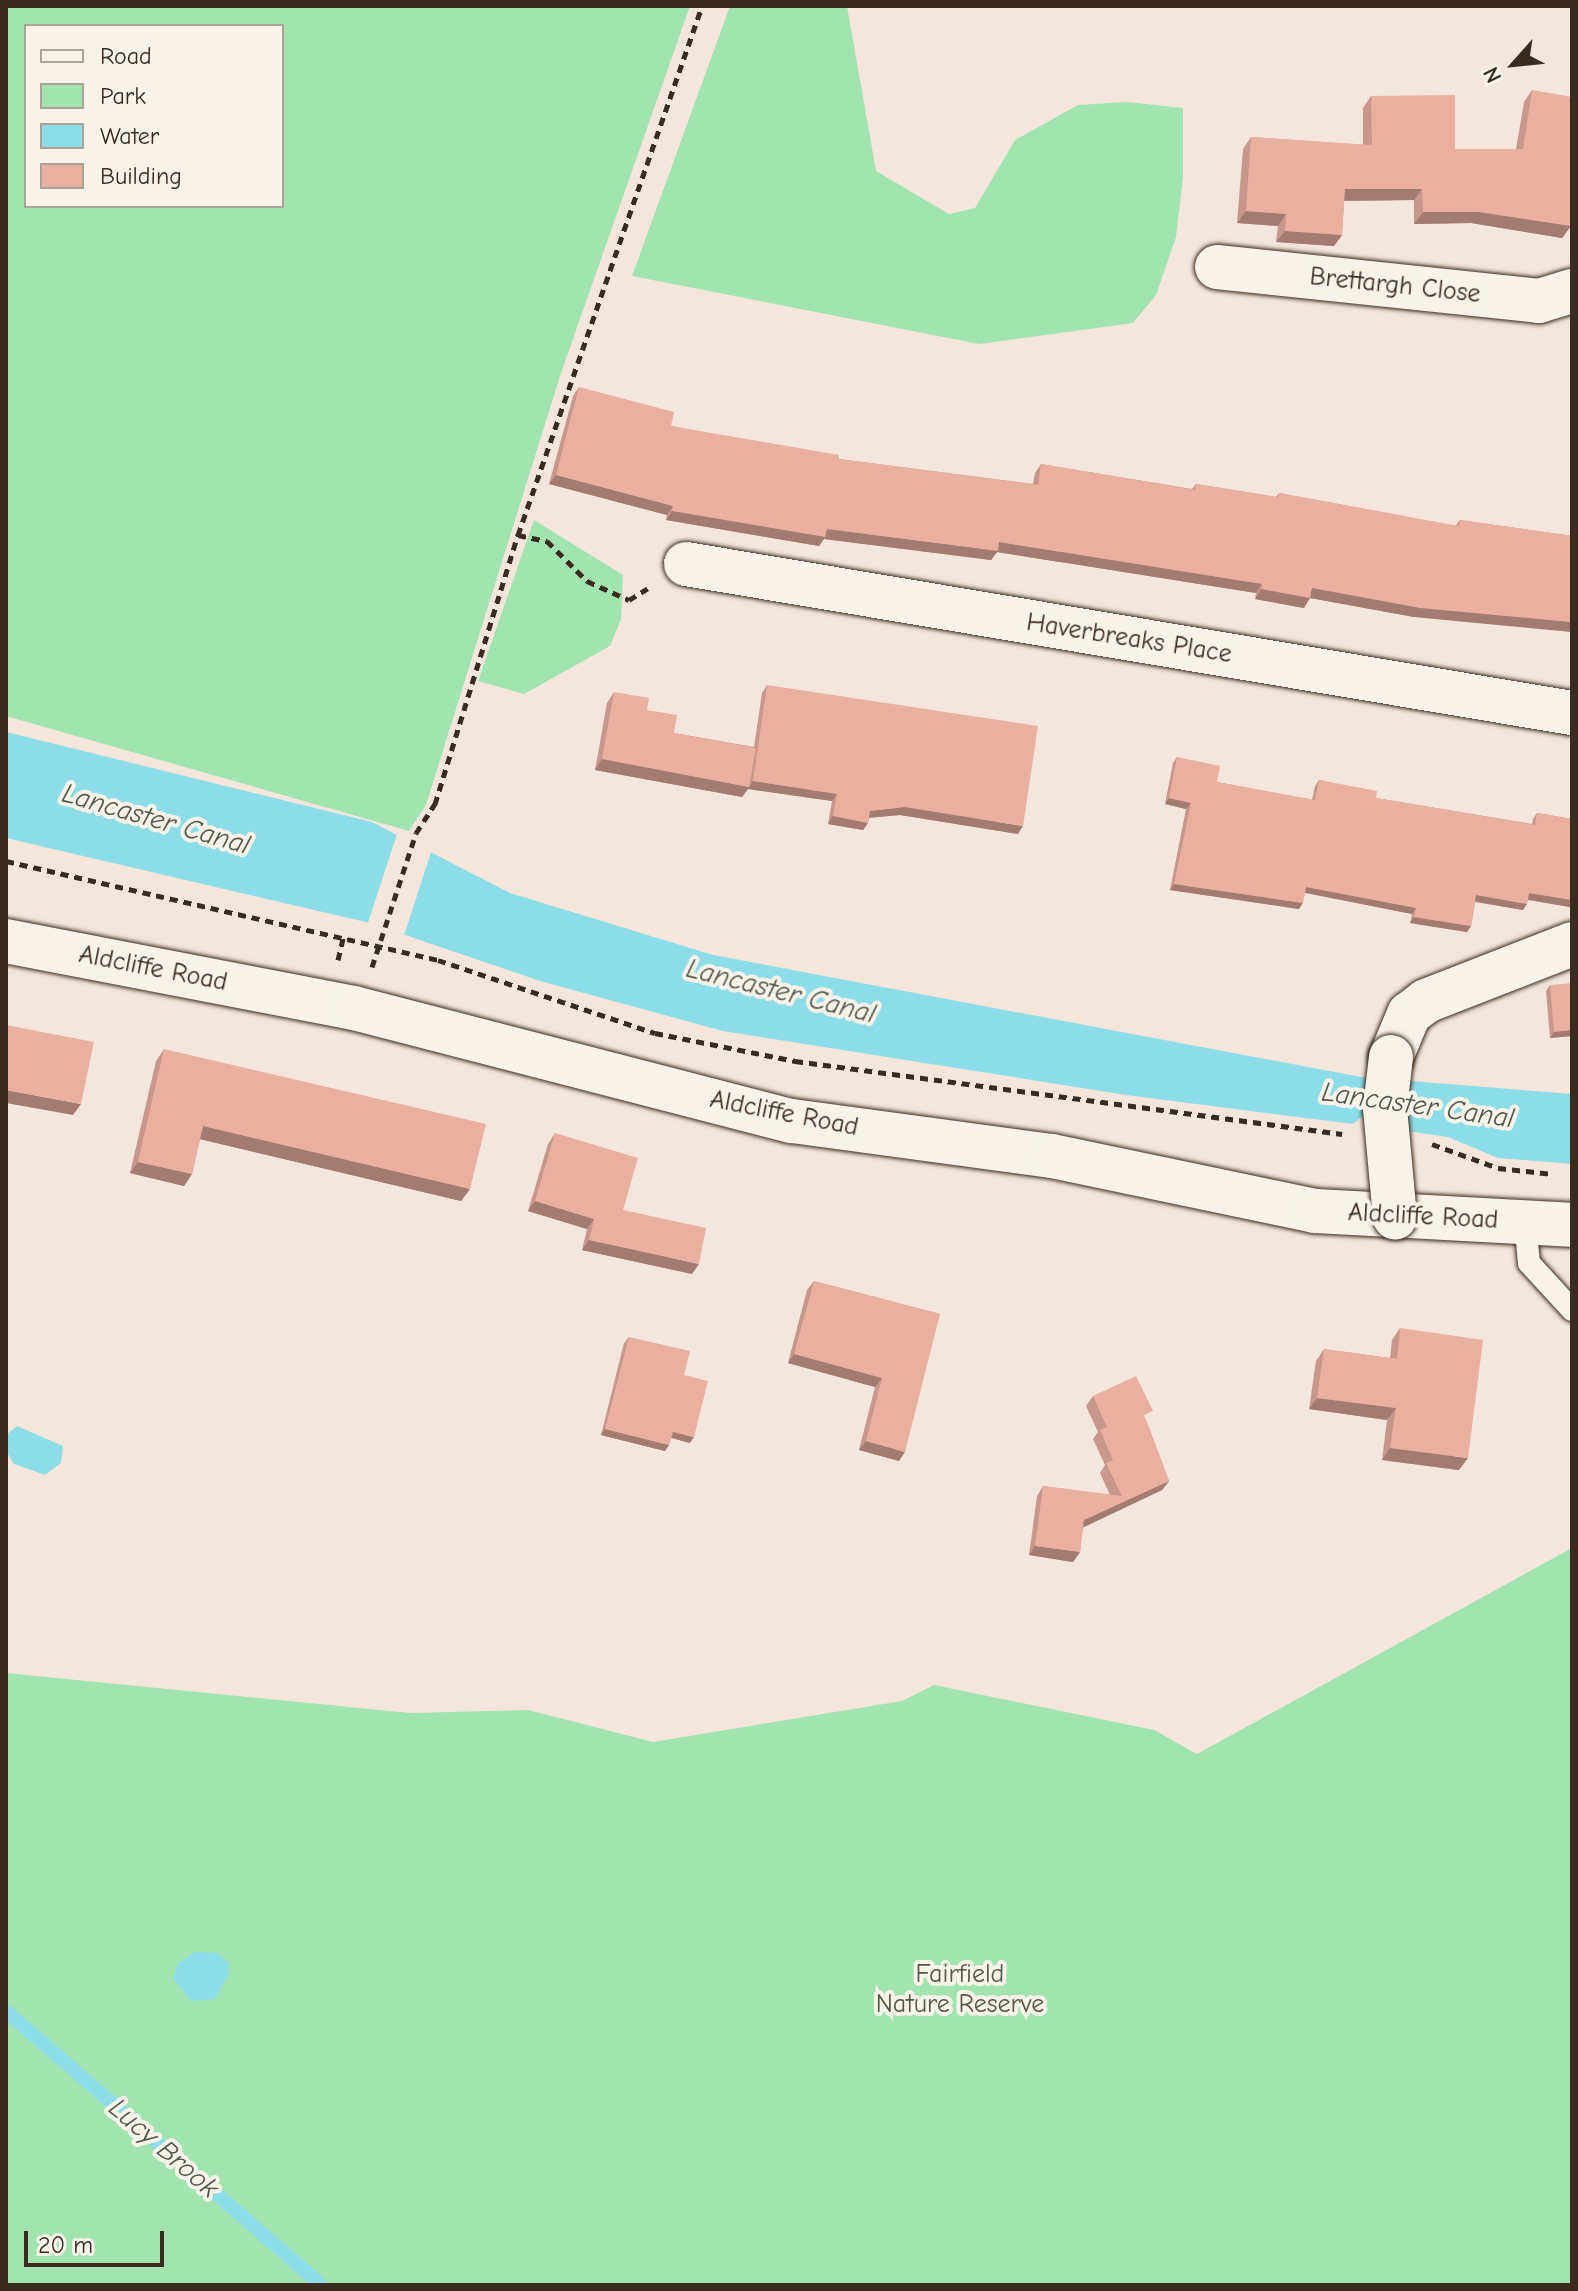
<!DOCTYPE html>
<html>
<head>
<meta charset="utf-8">
<style>
	body { margin:0 }
	#map { position:relative; width:1578px; height:2291px; overflow:hidden; background:#f4e6da; font-family:"Comic Neue",sans-serif }
	div>[style] { position:absolute }
	[style*='--x'] { left:calc(var(--x)*1px); top:calc(var(--y)*1px); width:calc(var(--w)*1px); rotate:calc(var(--a)*1deg) }
	.green>* { inset:0; background:#a2e4af }
	.water>* { inset:0; background:#8ddde9 }
	.pier>* { inset:0; background:#f4e6da }
	.stream>* { height:14px; margin:-7px; padding:0 7px; transform-origin:7px; border-radius:7px; background:#8ddde9 }
	.path>* { height:5px; margin-top:-2.5px; transform-origin:0; background:repeating-linear-gradient(90deg,#3b2a1e 0 8px,transparent 0 14px) }
	.roads { filter:drop-shadow(0 0 2px #3b2a1e) drop-shadow(0 0 2px #3b2a1e) }
	.lane>* { height:22px; margin:-11px; padding:0 11px; transform-origin:11px; border-radius:11px; background:#f7f3e8 }
	.street>* { height:44px; margin:-22px; padding:0 22px; transform-origin:22px; border-radius:22px; background:#f7f3e8 }
	.secondary>* { height:44px; margin:-22px; padding:0 22px; transform-origin:22px; border-radius:22px; background:#f7f3e8 }
	.path-bridge>* { height:5px; margin-top:-2.5px; transform-origin:0; background:repeating-linear-gradient(90deg,#3b2a1e 0 8px,transparent 0 14px) }
	.bridges { filter:drop-shadow(0 0 2px #3b2a1e) drop-shadow(0 0 2px #3b2a1e) }
	.street-bridge>* { height:44px; margin:-22px; padding:0 22px; transform-origin:22px; border-radius:22px; background:#f7f3e8 }
	.wall>* { inset:0; background:#c8978b }
	.shaded-wall>* { inset:0; background:#a37b71 }
	.building>* { inset:0; background:#e9b0a2 }
	span { translate:-50% -50%; white-space:nowrap; text-align:center; line-height:1.15; -webkit-text-stroke:8px #f7f3e8; paint-order:stroke }
	.street-label { font-size:26px; color:#3b2a1e }
	.park-label { font-size:26px; color:#555842 }
	.water-label { font-size:28px; color:#505751; font-style:italic }
	.frame { position:absolute; inset:0; border:8px solid #3b2a1e; pointer-events:none }
	.legend { position:absolute; left:24px; top:24px; width:260px; height:184px; box-sizing:border-box; background:#f7f3e8; border:2px solid #aca397; margin:0; padding:10px 14px; list-style:none; font-size:24px; color:#3b2a1e }
	.legend li { display:flex; align-items:center; gap:16px; height:40px }
	.legend b { width:40px; border:2px solid #aca397 }
	.north { position:absolute; left:1474px; top:24px; width:80px; height:80px; -webkit-text-stroke:6px #f7f3e8; paint-order:stroke; rotate:243deg; font-size:22px; font-weight:700; line-height:32px; text-align:center; color:#3b2a1e }
	.north::after { content:''; display:block; margin:auto; width:28px; height:36px; background:#3b2a1e; clip-path:polygon(50% 0,100% 100%,50% 72%,0 100%) }
	.scale { position:absolute; left:24px; top:2231px; width:140px; height:36px; box-sizing:border-box; border:4px solid #3b2a1e; border-top:0; padding-left:10px; font-size:24px; line-height:28px; white-space:nowrap; color:#3b2a1e; -webkit-text-stroke:6px #f7f3e8; paint-order:stroke }
</style>
</head>
<body>
<div id="map">
	<div class="green">
		<div style="clip-path:polygon(evenodd,6px 6px,690px 6px,561px 373px,426px 805px,409px 831px,6px 716px,6px 6px,282px 26px,282px 206px,26px 206px,26px 26px,282px 26px)"></div>
		<div style="clip-path:polygon(730px 6px,847px 6px,876px 171px,949px 214px,975px 208px,1015px 140px,1078px 105px,1127px 102px,1183px 108px,1183px 178px,1176px 237px,1156px 295px,1133px 323px,979px 344px,632px 276px)"></div>
		<div style="clip-path:polygon(534px 520px,623px 575px,621px 619px,610px 646px,524px 694px,478px 681px)"></div>
		<div style="clip-path:polygon(1572px 1548px,1572px 2285px,6px 2285px,6px 1673px,410px 1713px,528px 1710px,653px 1742px,902px 1701px,934px 1685px,1154px 1730px,1197px 1754px)"></div>
	</div>
	<div class="water">
		<div style="clip-path:polygon(6px 732px,372px 822px,510px 893px,713px 955px,1361px 1077px,1572px 1094px,1572px 1164px,1498px 1158px,1448px 1137px,1406px 1131px,1397px 1121px,1363px 1116px,1353px 1124px,1126px 1095px,723px 1031px,540px 981px,370px 923px,6px 838px)"></div>
		<div style="clip-path:polygon(17px 1426px,63px 1446px,61px 1463px,45px 1475px,14px 1464px,6px 1451px,6px 1435px)"></div>
		<div style="clip-path:polygon(195px 1952px,217px 1953px,229px 1963px,228px 1976px,215px 1999px,191px 2001px,173px 1979px,178px 1963px)"></div>
	</div>
	<div class="pier">
		<div style="clip-path:polygon(398px 831px,432px 849px,403px 939px,367px 926px)"></div>
	</div>
	<div class="stream">
		<div style="--x:6;--y:2011;--w:417;--a:41"></div>
	</div>
	<div class="path">
		<div style="--x:518;--y:535;--w:30;--a:12"></div>
		<div style="--x:547;--y:541;--w:57;--a:45"></div>
		<div style="--x:587;--y:581;--w:46;--a:24.3"></div>
		<div style="--x:629;--y:600;--w:22;--a:-32"></div>
		<div style="--x:416;--y:833;--w:35;--a:-57"></div>
		<div style="--x:435;--y:804;--w:282;--a:-72.9"></div>
		<div style="--x:518;--y:535;--w:560;--a:-70.82"></div>
		<div style="--x:6;--y:861;--w:443;--a:12.9"></div>
		<div style="--x:438;--y:960;--w:229;--a:18.6"></div>
		<div style="--x:655;--y:1033;--w:143;--a:11.3"></div>
		<div style="--x:795;--y:1061;--w:552;--a:7.6"></div>
		<div style="--x:338;--y:960;--w:23;--a:-77"></div>
		<div style="--x:1432;--y:1144;--w:70;--a:20"></div>
		<div style="--x:1498;--y:1168;--w:55;--a:6.2"></div>
	</div>
	<div class="roads">
		<div class="lane">
			<div style="--x:1525;--y:1221;--w:42;--a:84.6"></div>
			<div style="--x:1529;--y:1263;--w:64;--a:47.5"></div>
		</div>
		<div class="street">
			<div style="--x:1217;--y:267;--w:324;--a:6"></div>
			<div style="--x:1539;--y:301;--w:34;--a:-17"></div>
			<div style="--x:686;--y:564;--w:898;--a:9.55"></div>
			<div style="--x:1391;--y:1057;--w:47;--a:-67.3"></div>
			<div style="--x:1409;--y:1014;--w:21;--a:-37"></div>
			<div style="--x:1426;--y:1001;--w:157;--a:-21.3"></div>
		</div>
		<div class="secondary">
			<div style="--x:6;--y:941;--w:354;--a:10.9"></div>
			<div style="--x:354;--y:1008;--w:452;--a:14.5"></div>
			<div style="--x:792;--y:1121;--w:262;--a:7.7"></div>
			<div style="--x:1052;--y:1156;--w:269;--a:11.8"></div>
			<div style="--x:1315;--y:1211;--w:257;--a:3.1"></div>
		</div>
	</div>
	<div class="path-bridge">
		<div style="--x:372;--y:967;--w:141;--a:-71.8"></div>
	</div>
	<div class="bridges">
		<div class="street-bridge">
			<div style="--x:1391;--y:1057;--w:51;--a:96.7"></div>
			<div style="--x:1385;--y:1108;--w:110;--a:84.8"></div>
		</div>
	</div>
	<div class="wall">
		<div style="clip-path:polygon(1532px 90px,1571px 226px,1562px 238px,1471px 223px,1414px 224px,1414px 200px,1344px 201px,1342px 235px,1334px 246px,1276px 242px,1278px 226px,1237px 223px,1243px 149px,1251px 137px,1363px 145px,1363px 108px,1371px 96px,1455px 149px,1516px 149px,1524px 102px)"></div>
		<div style="clip-path:polygon(579px 387px,671px 426px,839px 459px,1033px 484px,1035px 473px,1041px 464px,1192px 489px,1196px 484px,1276px 497px,1279px 493px,1455px 526px,1460px 520px,1572px 536px,1414px 617px,1310px 598px,1304px 608px,1255px 599px,1256px 593px,997px 552px,991px 560px,824px 539px,819px 546px,666px 520px,667px 515px,549px 484px,573px 396px)"></div>
		<div style="clip-path:polygon(767px 685px,1018px 834px,900px 815px,869px 818px,868px 823px,863px 830px,828px 824px,832px 801px,748px 789px,742px 797px,595px 770px,607px 703px,614px 692px,647px 710px,674px 733px,754px 747px,762px 693px)"></div>
		<div style="clip-path:polygon(1177px 757px,1217px 782px,1312px 800px,1315px 786px,1319px 780px,1376px 798px,1532px 824px,1533px 819px,1537px 813px,1572px 819px,1572px 904px,1570px 907px,1528px 900px,1523px 910px,1475px 902px,1471px 926px,1467px 932px,1410px 923px,1412px 914px,1305px 893px,1299px 909px,1170px 890px,1186px 809px,1165px 804px,1173px 763px)"></div>
		<div style="clip-path:polygon(1550px 985px,1572px 1036px,1550px 1038px,1546px 991px)"></div>
		<div style="clip-path:polygon(164px 1049px,470px 1189px,461px 1201px,200px 1139px,192px 1174px,184px 1186px,130px 1173px,156px 1061px)"></div>
		<div style="clip-path:polygon(555px 1133px,623px 1210px,692px 1274px,582px 1250px,587px 1229px,528px 1211px,548px 1144px)"></div>
		<div style="clip-path:polygon(814px 1281px,940px 1314px,899px 1461px,859px 1450px,875px 1387px,788px 1363px,807px 1290px)"></div>
		<div style="clip-path:polygon(1400px 1328px,1459px 1470px,1382px 1460px,1387px 1420px,1309px 1409px,1316px 1361px,1324px 1349px,1390px 1358px,1392px 1340px)"></div>
		<div style="clip-path:polygon(629px 1337px,690px 1443px,671px 1438px,669px 1445px,665px 1451px,601px 1435px,624px 1343px)"></div>
		<div style="clip-path:polygon(1093px 1396px,1146px 1420px,1169px 1481px,1162px 1490px,1083px 1527px,1080px 1552px,1073px 1562px,1029px 1555px,1037px 1496px,1043px 1486px,1110px 1495px,1100px 1473px,1105px 1465px,1093px 1439px,1098px 1432px,1086px 1406px)"></div>
	</div>
	<div class="shaded-wall">
		<div style="clip-path:polygon(1345px 189px,1422px 189px,1414px 200px,1337px 201px)"></div>
		<div style="clip-path:polygon(1246px 211px,1286px 214px,1278px 226px,1237px 223px)"></div>
		<div style="clip-path:polygon(1423px 212px,1479px 212px,1571px 226px,1562px 238px,1471px 223px,1414px 224px)"></div>
		<div style="clip-path:polygon(1285px 231px,1342px 235px,1334px 246px,1276px 242px)"></div>
		<div style="clip-path:polygon(556px 475px,673px 506px,667px 515px,549px 484px)"></div>
		<div style="clip-path:polygon(672px 511px,827px 529px,999px 542px,1262px 584px,1256px 593px,997px 552px,991px 560px,824px 539px,819px 546px,666px 520px)"></div>
		<div style="clip-path:polygon(1312px 588px,1572px 622px,1572px 632px,1414px 617px,1310px 598px,1304px 608px,1255px 599px,1261px 589px)"></div>
		<div style="clip-path:polygon(602px 759px,749px 787px,753px 781px,837px 794px,832px 801px,748px 789px,742px 797px,595px 770px)"></div>
		<div style="clip-path:polygon(1169px 798px,1191px 803px,1186px 809px,1165px 804px)"></div>
		<div style="clip-path:polygon(905px 807px,1023px 826px,1018px 834px,900px 815px,865px 818px,870px 811px)"></div>
		<div style="clip-path:polygon(833px 816px,868px 823px,863px 830px,828px 824px)"></div>
		<div style="clip-path:polygon(1174px 884px,1303px 903px,1299px 909px,1170px 890px)"></div>
		<div style="clip-path:polygon(1306px 887px,1416px 908px,1412px 914px,1302px 892px)"></div>
		<div style="clip-path:polygon(1529px 893px,1572px 900px,1572px 904px,1570px 907px,1524px 899px)"></div>
		<div style="clip-path:polygon(1476px 895px,1527px 904px,1523px 910px,1472px 901px)"></div>
		<div style="clip-path:polygon(1414px 917px,1471px 926px,1467px 932px,1410px 923px)"></div>
		<div style="clip-path:polygon(1572px 1030px,1572px 1036px,1550px 1038px,1554px 1032px)"></div>
		<div style="clip-path:polygon(6px 1090px,81px 1104px,73px 1115px,6px 1103px)"></div>
		<div style="clip-path:polygon(203px 1126px,470px 1189px,461px 1201px,195px 1138px)"></div>
		<div style="clip-path:polygon(138px 1162px,192px 1174px,184px 1186px,130px 1173px)"></div>
		<div style="clip-path:polygon(535px 1201px,594px 1219px,587px 1229px,528px 1211px)"></div>
		<div style="clip-path:polygon(589px 1240px,699px 1264px,692px 1274px,582px 1250px)"></div>
		<div style="clip-path:polygon(794px 1354px,882px 1378px,875px 1387px,788px 1363px)"></div>
		<div style="clip-path:polygon(1317px 1398px,1396px 1408px,1387px 1420px,1309px 1409px)"></div>
		<div style="clip-path:polygon(605px 1429px,669px 1445px,665px 1451px,601px 1435px)"></div>
		<div style="clip-path:polygon(673px 1432px,694px 1437px,690px 1443px,669px 1437px)"></div>
		<div style="clip-path:polygon(866px 1441px,905px 1452px,899px 1461px,859px 1450px)"></div>
		<div style="clip-path:polygon(1390px 1448px,1468px 1458px,1459px 1470px,1382px 1460px)"></div>
		<div style="clip-path:polygon(1169px 1481px,1162px 1490px,1078px 1530px,1084px 1520px)"></div>
		<div style="clip-path:polygon(1035px 1546px,1080px 1552px,1073px 1562px,1029px 1555px)"></div>
	</div>
	<div class="building">
		<div style="clip-path:polygon(1532px 90px,1572px 97px,1572px 217px,1571px 226px,1479px 212px,1423px 212px,1422px 189px,1345px 189px,1342px 235px,1285px 231px,1286px 214px,1246px 211px,1251px 137px,1372px 145px,1371px 96px,1455px 95px,1455px 149px,1523px 149px)"></div>
		<div style="clip-path:polygon(579px 387px,674px 412px,671px 426px,839px 455px,839px 459px,1038px 485px,1041px 464px,1195px 490px,1196px 484px,1278px 497px,1279px 493px,1459px 526px,1460px 520px,1572px 536px,1572px 622px,1420px 608px,1312px 588px,1310px 598px,1261px 589px,1262px 584px,999px 542px,998px 551px,827px 529px,825px 537px,672px 511px,673px 506px,556px 475px)"></div>
		<div style="clip-path:polygon(767px 685px,1038px 726px,1023px 826px,905px 807px,870px 811px,868px 823px,833px 816px,837px 794px,753px 781px)"></div>
		<div style="clip-path:polygon(614px 692px,649px 698px,647px 710px,677px 715px,674px 733px,756px 748px,749px 787px,602px 759px)"></div>
		<div style="clip-path:polygon(1177px 757px,1220px 766px,1217px 782px,1315px 800px,1319px 780px,1377px 791px,1376px 798px,1535px 825px,1537px 813px,1572px 819px,1572px 900px,1529px 893px,1527px 904px,1476px 895px,1471px 926px,1414px 917px,1416px 908px,1306px 887px,1303px 903px,1174px 884px,1191px 803px,1169px 798px)"></div>
		<div style="clip-path:polygon(1572px 983px,1572px 1030px,1554px 1032px,1550px 985px)"></div>
		<div style="clip-path:polygon(6px 1025px,94px 1042px,81px 1104px,6px 1090px)"></div>
		<div style="clip-path:polygon(164px 1049px,486px 1124px,470px 1189px,203px 1126px,192px 1174px,138px 1162px)"></div>
		<div style="clip-path:polygon(555px 1133px,638px 1158px,623px 1210px,706px 1228px,699px 1264px,589px 1240px,594px 1219px,535px 1201px)"></div>
		<div style="clip-path:polygon(814px 1281px,940px 1314px,905px 1452px,866px 1441px,882px 1378px,794px 1354px)"></div>
		<div style="clip-path:polygon(1400px 1328px,1483px 1340px,1468px 1458px,1390px 1448px,1396px 1408px,1317px 1398px,1324px 1349px,1397px 1359px)"></div>
		<div style="clip-path:polygon(629px 1337px,690px 1351px,684px 1375px,708px 1381px,694px 1437px,673px 1432px,669px 1445px,605px 1429px)"></div>
		<div style="clip-path:polygon(1136px 1376px,1153px 1411px,1144px 1415px,1169px 1481px,1084px 1520px,1080px 1552px,1035px 1546px,1043px 1486px,1122px 1496px,1106px 1463px,1113px 1460px,1100px 1430px,1107px 1427px,1093px 1396px)"></div>
	</div>
	<div class="street-label">
		<span style="left:1395px;top:286px;rotate:6deg">Brettargh Close</span>
		<span style="left:1129px;top:639px;rotate:9deg">Haverbreaks Place</span>
		<span style="left:153px;top:969px;rotate:11deg">Aldcliffe Road</span>
		<span style="left:784px;top:1114px;rotate:11deg">Aldcliffe Road</span>
		<span style="left:1423px;top:1217px;rotate:3deg">Aldcliffe Road</span>
	</div>
	<div class="park-label">
		<span style="left:960px;top:1990px">Fairfield<br>Nature Reserve</span>
	</div>
	<div class="water-label">
		<span style="left:156px;top:819px;rotate:16deg">Lancaster Canal</span>
		<span style="left:781px;top:991px;rotate:14deg">Lancaster Canal</span>
		<span style="left:1418px;top:1105px;rotate:8deg">Lancaster Canal</span>
		<span style="left:164px;top:2148px;rotate:41deg">Lucy Brook</span>
	</div>
	<div class="frame"></div>
	<ul class="legend">
	<li><b style="height:10px;background:#f7f3e8"></b>Road</li>
	<li><b style="height:22px;background:#a2e4af"></b>Park</li>
	<li><b style="height:22px;background:#8ddde9"></b>Water</li>
	<li><b style="height:22px;background:#e9b0a2"></b>Building</li>
	</ul>
	<div class="north">N</div>
	<div class="scale">20 m</div>
</div>
</body>
</html>
